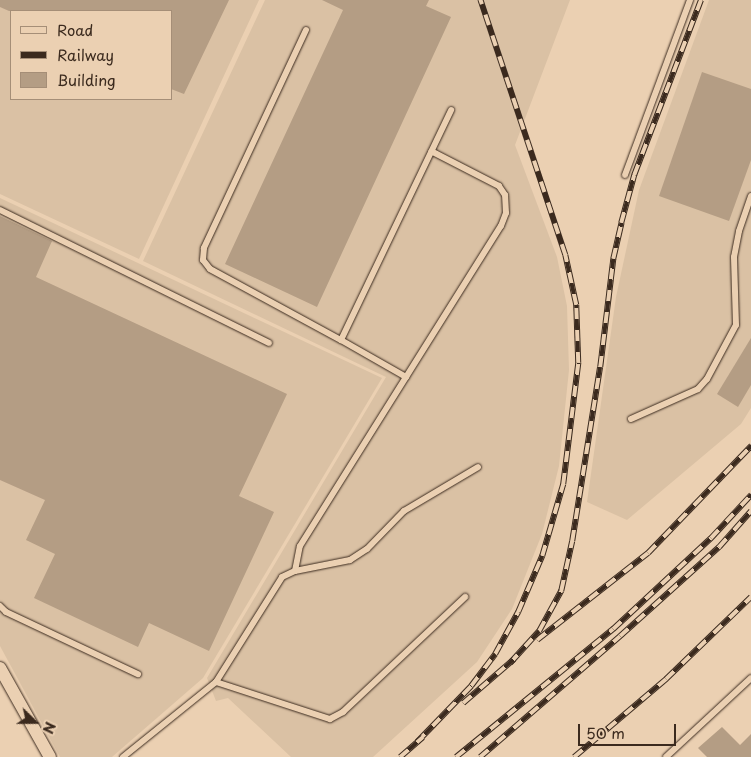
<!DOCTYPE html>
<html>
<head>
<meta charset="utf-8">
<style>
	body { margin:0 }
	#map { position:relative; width:751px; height:757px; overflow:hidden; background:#ebd0b2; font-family:"Playpen Sans",sans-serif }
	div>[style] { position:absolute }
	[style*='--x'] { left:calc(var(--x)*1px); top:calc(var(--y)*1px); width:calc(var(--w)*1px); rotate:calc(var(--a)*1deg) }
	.built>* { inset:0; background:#dac1a4 }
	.building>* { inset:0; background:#b49d84 }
	.roads { filter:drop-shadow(0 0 1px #3b2a1e) drop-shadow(0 0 1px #3b2a1e) }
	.service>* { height:6px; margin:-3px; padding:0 3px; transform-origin:3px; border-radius:3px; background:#ebd0b2 }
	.minor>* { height:12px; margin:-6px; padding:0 6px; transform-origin:6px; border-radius:6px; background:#ebd0b2 }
	.rail>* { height:5.5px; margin-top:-2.75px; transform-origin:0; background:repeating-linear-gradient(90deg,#ebd0b2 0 11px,#3b2a1e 0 22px); box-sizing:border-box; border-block:1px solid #3b2a1e }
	span { translate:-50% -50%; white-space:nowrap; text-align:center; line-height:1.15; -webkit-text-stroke:5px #ebd0b2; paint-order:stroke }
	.legend { position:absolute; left:10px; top:10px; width:162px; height:90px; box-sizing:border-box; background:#ebd0b2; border:1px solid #a58e77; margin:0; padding:6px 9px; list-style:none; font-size:15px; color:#3b2a1e }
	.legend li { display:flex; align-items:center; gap:10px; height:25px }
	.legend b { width:25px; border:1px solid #a58e77 }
	.north { position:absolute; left:10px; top:697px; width:50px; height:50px; -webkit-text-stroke:4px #ebd0b2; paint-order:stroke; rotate:112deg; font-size:14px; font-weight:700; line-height:20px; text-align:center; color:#3b2a1e }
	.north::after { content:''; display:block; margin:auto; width:18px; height:22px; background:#3b2a1e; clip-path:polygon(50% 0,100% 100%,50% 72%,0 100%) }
	.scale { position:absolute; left:578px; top:724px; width:98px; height:22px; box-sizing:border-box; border:2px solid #3b2a1e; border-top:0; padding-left:6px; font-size:15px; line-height:18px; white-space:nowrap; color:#3b2a1e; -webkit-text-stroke:4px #ebd0b2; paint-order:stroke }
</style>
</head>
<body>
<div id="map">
	<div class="built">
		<div style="clip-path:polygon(evenodd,0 0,259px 0,139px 259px,0 194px,0 0,11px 11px,171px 11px,171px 99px,11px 99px,11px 11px)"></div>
		<div style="clip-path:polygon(265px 0,570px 0,515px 145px,557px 257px,567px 306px,569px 370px,559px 466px,542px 534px,512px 609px,477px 662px,373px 757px,291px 757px,228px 698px,216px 701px,207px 678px,386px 377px,143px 261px)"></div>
		<div style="clip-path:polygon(709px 0,751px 0,751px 408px,741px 424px,627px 520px,587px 502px,616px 297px,639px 190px)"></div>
		<div style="clip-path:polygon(0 198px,382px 378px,203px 678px,112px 757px,60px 757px,0 646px)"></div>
	</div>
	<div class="building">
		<div style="clip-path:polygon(0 0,229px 0,184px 94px,171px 89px,171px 11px,9px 11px,0 7px)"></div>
		<div style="clip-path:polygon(322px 0,429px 0,426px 6px,451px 17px,317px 307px,225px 264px,343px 10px)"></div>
		<div style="clip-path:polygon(702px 72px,751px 89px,751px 160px,729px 221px,659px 196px)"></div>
		<div style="clip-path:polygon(0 216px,52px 241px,36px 277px,287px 394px,239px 496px,274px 512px,209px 651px,149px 623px,138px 647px,34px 598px,55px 554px,26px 540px,45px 500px,0 480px)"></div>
		<div style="clip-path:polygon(751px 338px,751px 385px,738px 407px,717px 394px)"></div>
		<div style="clip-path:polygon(722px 727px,740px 745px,751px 734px,751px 757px,707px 757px,698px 748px)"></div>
	</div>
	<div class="roads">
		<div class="service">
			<div style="--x:306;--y:30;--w:241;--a:115.1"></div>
			<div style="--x:204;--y:248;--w:12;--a:95"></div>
			<div style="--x:203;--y:260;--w:11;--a:52"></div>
			<div style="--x:210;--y:269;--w:149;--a:28.5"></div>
			<div style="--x:341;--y:340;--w:255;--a:-64.4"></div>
			<div style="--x:625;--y:175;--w:187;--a:-69.6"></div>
			<div style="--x:0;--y:210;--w:300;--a:26.3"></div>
			<div style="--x:341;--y:340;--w:75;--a:29.6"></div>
			<div style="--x:631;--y:419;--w:73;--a:-24.1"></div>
			<div style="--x:698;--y:389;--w:13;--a:-48"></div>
			<div style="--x:707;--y:379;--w:61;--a:-61.8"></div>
			<div style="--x:736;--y:325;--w:68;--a:-91.7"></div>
			<div style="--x:734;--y:257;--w:26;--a:-79"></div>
			<div style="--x:739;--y:231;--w:37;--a:-71"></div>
			<div style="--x:295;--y:571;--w:25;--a:-79"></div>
			<div style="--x:300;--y:546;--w:378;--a:-57.9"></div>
			<div style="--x:501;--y:226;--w:14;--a:-69"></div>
			<div style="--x:506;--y:213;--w:18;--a:-93"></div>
			<div style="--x:505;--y:195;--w:11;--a:-124"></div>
			<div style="--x:499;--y:186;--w:76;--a:-152.8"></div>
			<div style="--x:0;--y:606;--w:8;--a:45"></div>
			<div style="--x:6;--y:612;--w:146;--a:25.2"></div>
			<div style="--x:216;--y:682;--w:120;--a:18"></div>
			<div style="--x:330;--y:719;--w:15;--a:-28"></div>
			<div style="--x:343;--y:712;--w:168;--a:-43.3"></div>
			<div style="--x:123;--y:757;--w:119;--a:-38.9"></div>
			<div style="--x:216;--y:682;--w:124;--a:-57.8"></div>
			<div style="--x:282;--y:577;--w:14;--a:-25"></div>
			<div style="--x:295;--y:571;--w:56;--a:-11.3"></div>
			<div style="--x:350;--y:560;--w:20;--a:-33"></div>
			<div style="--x:367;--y:549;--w:53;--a:-45.8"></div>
			<div style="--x:404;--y:511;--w:86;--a:-30.7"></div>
			<div style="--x:666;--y:757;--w:116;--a:-42.9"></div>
		</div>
		<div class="minor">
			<div style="--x:0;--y:668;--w:102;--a:60.7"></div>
		</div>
	</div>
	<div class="rail">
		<div style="--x:537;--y:640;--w:141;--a:-38.1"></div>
		<div style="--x:648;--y:553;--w:149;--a:-46.1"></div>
		<div style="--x:510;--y:663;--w:43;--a:-47.8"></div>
		<div style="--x:539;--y:631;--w:46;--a:-61.2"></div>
		<div style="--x:561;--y:591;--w:51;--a:-77.6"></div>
		<div style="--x:572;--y:541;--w:176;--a:-80.9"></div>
		<div style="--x:600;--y:367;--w:109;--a:-83.1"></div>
		<div style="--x:613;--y:259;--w:37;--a:-77"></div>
		<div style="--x:621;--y:223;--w:50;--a:-74.8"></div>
		<div style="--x:634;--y:175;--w:187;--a:-69.1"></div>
		<div style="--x:463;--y:703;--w:67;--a:-40.8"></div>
		<div style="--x:417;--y:742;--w:78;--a:-46"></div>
		<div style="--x:471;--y:686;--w:40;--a:-53"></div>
		<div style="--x:495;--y:654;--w:48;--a:-61.3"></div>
		<div style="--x:518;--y:612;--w:61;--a:-66.8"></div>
		<div style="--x:542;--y:556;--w:75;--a:-73.7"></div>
		<div style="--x:563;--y:484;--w:122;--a:-82.9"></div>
		<div style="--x:578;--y:363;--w:58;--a:-92"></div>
		<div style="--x:576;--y:305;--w:51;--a:-102.4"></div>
		<div style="--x:565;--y:255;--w:269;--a:-108.4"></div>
		<div style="--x:400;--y:757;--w:30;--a:-41"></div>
		<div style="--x:456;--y:757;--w:203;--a:-39.2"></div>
		<div style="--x:613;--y:629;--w:134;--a:-42.9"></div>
		<div style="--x:711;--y:538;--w:59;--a:-47.1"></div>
		<div style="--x:480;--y:757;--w:185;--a:-40.8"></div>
		<div style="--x:620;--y:636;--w:133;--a:-42"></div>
		<div style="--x:719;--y:547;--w:48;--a:-48.4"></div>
		<div style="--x:574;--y:757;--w:121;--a:-40.3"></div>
		<div style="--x:666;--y:679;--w:118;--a:-44"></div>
	</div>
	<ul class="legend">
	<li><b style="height:6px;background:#ebd0b2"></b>Road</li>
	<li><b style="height:6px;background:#3b2a1e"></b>Railway</li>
	<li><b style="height:14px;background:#b49d84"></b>Building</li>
	</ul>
	<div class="north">N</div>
	<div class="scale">50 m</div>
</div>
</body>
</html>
